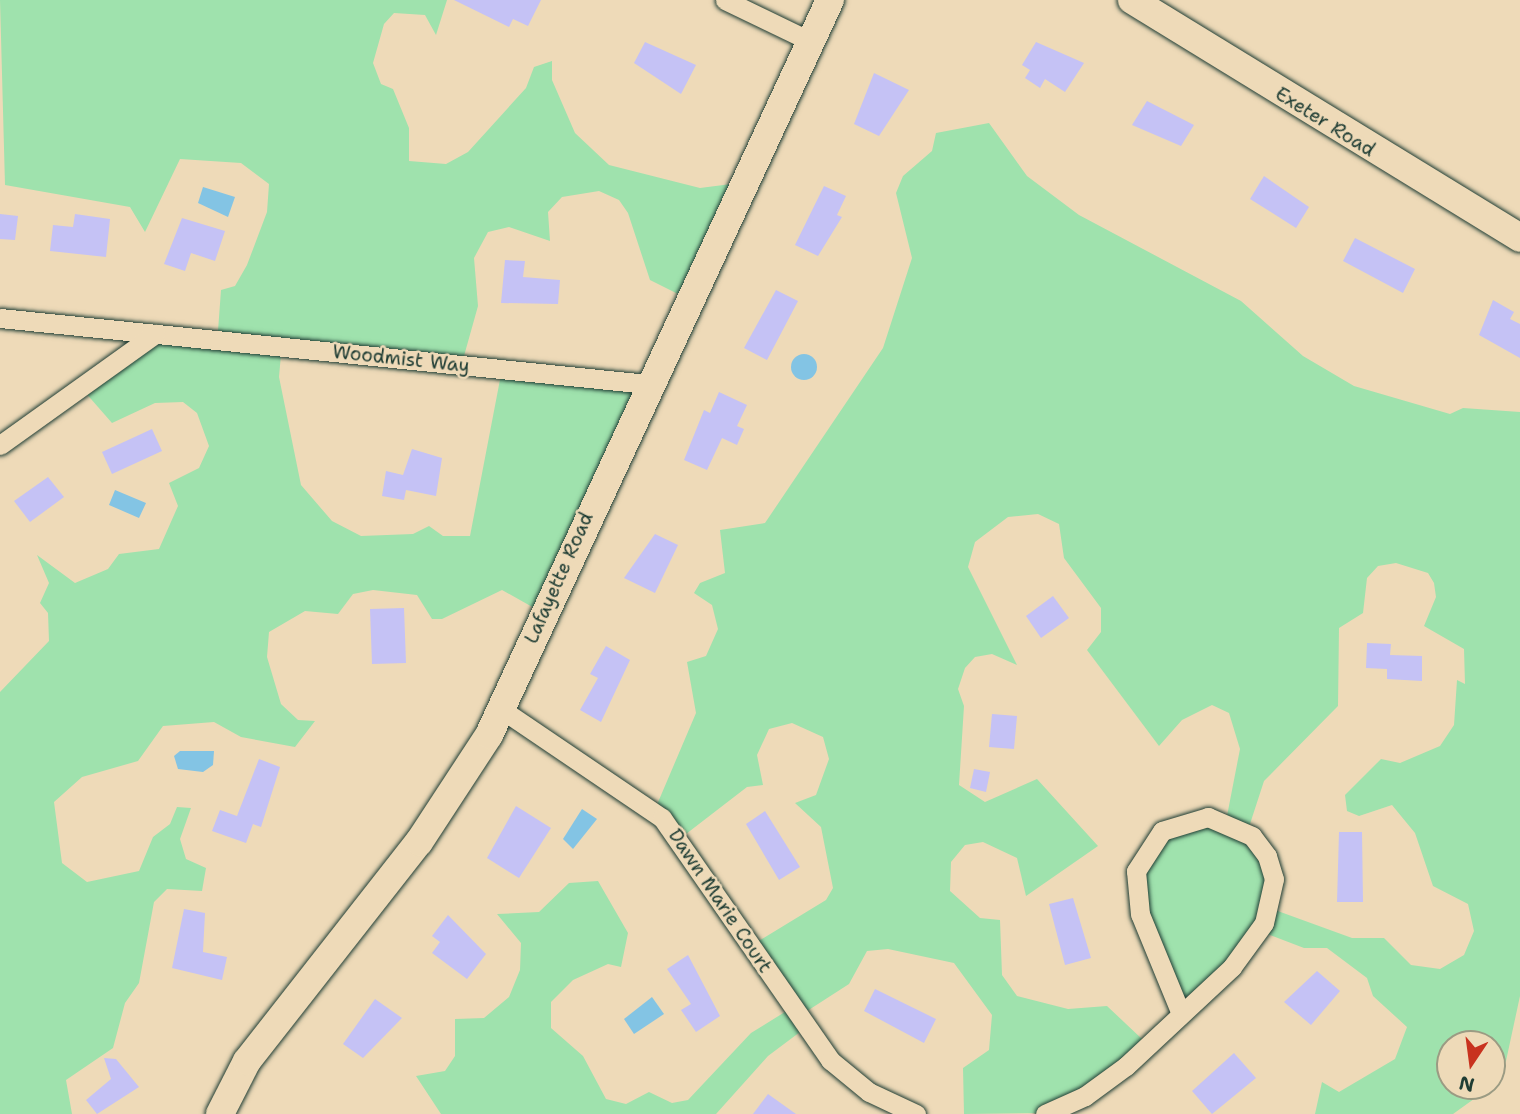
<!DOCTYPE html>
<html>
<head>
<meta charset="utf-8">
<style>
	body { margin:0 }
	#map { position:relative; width:1520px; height:1114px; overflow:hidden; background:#eedab8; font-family:"Shantell Sans",sans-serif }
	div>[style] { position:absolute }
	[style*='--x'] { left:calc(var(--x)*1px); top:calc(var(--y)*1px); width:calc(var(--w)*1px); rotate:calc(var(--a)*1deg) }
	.green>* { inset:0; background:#9fe2ad }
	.water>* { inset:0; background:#83c4e4 }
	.round { border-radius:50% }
	.building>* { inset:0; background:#c5c2f5 }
	.roads { filter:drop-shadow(0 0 2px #1f3d34) drop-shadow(0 0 2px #1f3d34) }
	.street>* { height:19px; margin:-9.5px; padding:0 9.5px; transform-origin:9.5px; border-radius:9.5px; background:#eedab8 }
	.secondary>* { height:28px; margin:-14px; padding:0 14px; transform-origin:14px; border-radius:14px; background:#eedab8 }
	span { translate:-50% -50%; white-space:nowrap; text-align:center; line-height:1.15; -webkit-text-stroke:5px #eedab8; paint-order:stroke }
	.street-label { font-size:19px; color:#1f3d34 }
	.north { position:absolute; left:1436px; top:1030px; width:70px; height:70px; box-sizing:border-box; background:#eedab8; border:2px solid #9b9b83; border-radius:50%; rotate:193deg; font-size:19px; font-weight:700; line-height:28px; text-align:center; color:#1f3d34 }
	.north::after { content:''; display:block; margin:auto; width:24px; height:32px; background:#c8321e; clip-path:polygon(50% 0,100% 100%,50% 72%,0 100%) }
</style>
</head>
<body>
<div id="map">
	<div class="green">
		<div style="clip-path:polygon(0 0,447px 0,436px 35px,425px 15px,394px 13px,384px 24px,373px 63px,381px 84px,393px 89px,409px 128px,409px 161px,446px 164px,468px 152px,526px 88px,534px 67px,552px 61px,552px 80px,575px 133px,609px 165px,700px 188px,739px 183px,686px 298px,650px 280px,628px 213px,619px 200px,599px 191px,562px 197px,548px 212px,550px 241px,509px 227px,488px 232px,474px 258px,478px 306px,464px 356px,282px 343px,279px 377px,301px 485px,332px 521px,361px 536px,413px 534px,429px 526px,443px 536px,470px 536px,503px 364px,640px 388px,543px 613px,502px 590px,442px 619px,432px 619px,417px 595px,373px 590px,353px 594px,338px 614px,305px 611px,269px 632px,267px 657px,281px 704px,298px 720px,315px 721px,295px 747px,241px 737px,214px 722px,163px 726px,138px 761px,82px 777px,54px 802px,62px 863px,87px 882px,139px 871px,153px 837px,170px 824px,177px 807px,191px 808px,180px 839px,186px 859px,206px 868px,202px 891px,167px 889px,154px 902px,139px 983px,125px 1003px,113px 1048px,66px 1080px,72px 1114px,0 1114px,0 692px,49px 641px,48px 613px,40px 603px,49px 583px,37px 555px,75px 583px,108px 569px,119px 554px,159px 549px,178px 506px,169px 483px,199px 468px,209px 446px,197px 413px,183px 402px,155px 403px,112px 423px,77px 383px,129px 343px,218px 331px,221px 290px,235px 286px,247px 265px,267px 212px,269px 184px,241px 163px,180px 159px,145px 232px,130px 207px,5px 185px)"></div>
		<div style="clip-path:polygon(evenodd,989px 123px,1027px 176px,1079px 215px,1241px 301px,1303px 356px,1354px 386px,1450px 414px,1463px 408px,1520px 412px,1520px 996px,1506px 1061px,1492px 1086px,1492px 1044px,1450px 1044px,1450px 1086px,1492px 1086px,1453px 1114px,1315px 1114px,1322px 1082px,1339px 1092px,1395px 1059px,1407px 1027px,1373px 996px,1367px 978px,1327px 948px,1304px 948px,1262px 932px,1216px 979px,1177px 1002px,1136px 883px,1170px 820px,1197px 811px,1227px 816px,1240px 749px,1229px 713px,1212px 705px,1182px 720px,1159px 746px,1087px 650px,1101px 632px,1101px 608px,1064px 558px,1059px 524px,1038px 514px,1008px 517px,975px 542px,968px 567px,1017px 665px,992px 654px,975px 657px,965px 668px,958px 689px,964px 706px,959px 785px,985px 802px,1037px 779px,1098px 846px,1026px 896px,1017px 858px,983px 842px,965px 845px,951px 862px,950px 891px,980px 918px,1000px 920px,1002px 975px,1017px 996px,1068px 1009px,1107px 1006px,1142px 1039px,1115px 1071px,1039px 1113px,964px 1114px,963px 1068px,989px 1050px,992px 1015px,954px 963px,888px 949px,867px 951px,849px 984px,804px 1013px,808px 1026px,768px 1056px,716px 1114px,441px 1114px,416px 1076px,445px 1071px,455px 1056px,455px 1019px,484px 1018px,509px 997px,520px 970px,521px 943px,497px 914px,539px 912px,569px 883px,598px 881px,628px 933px,621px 967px,608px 964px,573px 980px,551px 1002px,551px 1028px,583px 1056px,606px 1099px,626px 1104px,649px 1092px,672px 1103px,688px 1100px,751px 1033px,793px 1007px,757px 942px,826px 900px,833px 888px,821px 827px,795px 803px,816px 795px,829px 759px,823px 737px,792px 723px,769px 729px,757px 755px,763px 785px,747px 787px,686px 834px,656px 807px,696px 713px,687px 662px,706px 656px,718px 629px,712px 605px,694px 593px,700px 583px,725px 573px,720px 530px,765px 523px,883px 348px,912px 258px,896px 193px,903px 176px,932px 151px,936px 133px,989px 123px,1396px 563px,1428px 573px,1434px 583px,1436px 597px,1424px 626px,1464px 649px,1465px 684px,1457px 680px,1454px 725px,1440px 746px,1400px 763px,1381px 759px,1345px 795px,1347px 811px,1359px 816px,1392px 805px,1415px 833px,1433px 886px,1468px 904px,1474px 931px,1464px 955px,1440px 969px,1411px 965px,1384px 938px,1352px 938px,1275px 910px,1249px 827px,1264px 781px,1338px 706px,1339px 628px,1363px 613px,1367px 578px,1378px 566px,1396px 563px)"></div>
	</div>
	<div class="water">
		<div style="clip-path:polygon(203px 187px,235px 197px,228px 217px,198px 203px)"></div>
		<div class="round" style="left:791px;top:354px;width:26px;height:26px"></div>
		<div style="clip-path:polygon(115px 490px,146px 503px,139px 518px,109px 505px)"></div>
		<div style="clip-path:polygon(180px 751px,214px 751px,213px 765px,203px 772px,178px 769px,174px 756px)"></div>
		<div style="clip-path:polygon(582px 809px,597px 819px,573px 849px,563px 839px)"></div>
		<div style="clip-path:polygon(652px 997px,664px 1014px,634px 1034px,624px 1019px)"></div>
	</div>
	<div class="building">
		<div style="clip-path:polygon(454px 0,541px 0,528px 26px,513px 19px,509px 27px)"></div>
		<div style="clip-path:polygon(645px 42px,696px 65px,681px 94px,634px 63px)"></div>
		<div style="clip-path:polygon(1036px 42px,1084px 63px,1065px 92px,1045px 79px,1040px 88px,1025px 78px,1030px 70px,1022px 65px)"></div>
		<div style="clip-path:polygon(874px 73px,909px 90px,879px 136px,854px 124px)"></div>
		<div style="clip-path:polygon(1147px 101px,1194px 125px,1181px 146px,1132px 125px)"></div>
		<div style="clip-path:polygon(1264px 176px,1309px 207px,1296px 228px,1250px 199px)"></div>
		<div style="clip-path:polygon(824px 186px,846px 196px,837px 215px,842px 217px,818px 256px,795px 245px)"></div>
		<div style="clip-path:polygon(0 214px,18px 216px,15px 240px,0 239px)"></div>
		<div style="clip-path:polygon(75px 214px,110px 219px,106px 257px,50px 251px,53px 225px,73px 227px)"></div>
		<div style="clip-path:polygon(182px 218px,225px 231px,215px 261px,191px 253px,185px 271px,164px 264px)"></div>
		<div style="clip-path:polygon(1355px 238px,1415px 269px,1403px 293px,1343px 261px)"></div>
		<div style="clip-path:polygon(505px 260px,525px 261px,523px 277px,560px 280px,558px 304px,501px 303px)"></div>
		<div style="clip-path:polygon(776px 290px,798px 301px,767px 360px,744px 348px)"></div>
		<div style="clip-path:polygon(1493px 300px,1514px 312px,1510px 319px,1520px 324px,1520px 358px,1479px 335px)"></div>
		<div style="clip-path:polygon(719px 392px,747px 405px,737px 426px,744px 429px,737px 445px,722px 438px,707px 470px,684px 460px,704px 410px,710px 413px)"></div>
		<div style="clip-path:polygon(152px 429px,162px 451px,112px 474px,102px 452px)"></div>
		<div style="clip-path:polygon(412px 449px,442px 458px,436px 496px,406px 490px,404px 500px,382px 496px,386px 471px,403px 475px)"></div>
		<div style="clip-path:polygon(48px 477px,64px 497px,30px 522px,14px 501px)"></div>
		<div style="clip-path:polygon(655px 534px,678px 545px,655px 593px,624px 578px)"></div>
		<div style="clip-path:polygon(1053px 596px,1069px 618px,1041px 638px,1026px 616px)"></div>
		<div style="clip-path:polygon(404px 608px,406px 663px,372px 664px,370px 609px)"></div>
		<div style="clip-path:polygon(1367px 643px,1391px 644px,1390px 655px,1422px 656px,1422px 681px,1387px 679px,1387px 669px,1366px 668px)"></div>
		<div style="clip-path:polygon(606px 646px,630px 660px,601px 722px,580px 710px,598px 678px,590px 674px)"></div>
		<div style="clip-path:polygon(992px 714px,1017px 716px,1014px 749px,989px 747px)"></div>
		<div style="clip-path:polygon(259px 759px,280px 767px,261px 827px,253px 824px,246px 843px,212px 831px,220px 810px,237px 816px)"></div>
		<div style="clip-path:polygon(974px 769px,990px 772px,986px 792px,970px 788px)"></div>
		<div style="clip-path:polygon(516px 806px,551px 828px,519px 878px,487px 858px)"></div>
		<div style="clip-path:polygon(765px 811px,800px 867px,779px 880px,746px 824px)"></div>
		<div style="clip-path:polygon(1339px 832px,1362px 832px,1363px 902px,1337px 902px)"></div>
		<div style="clip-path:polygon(1073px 898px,1091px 958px,1065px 965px,1049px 904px)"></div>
		<div style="clip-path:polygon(184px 909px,205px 913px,203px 952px,227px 957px,222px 980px,172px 968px)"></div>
		<div style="clip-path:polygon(448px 915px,486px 954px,467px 979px,432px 953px,440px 942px,432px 936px)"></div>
		<div style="clip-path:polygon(688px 955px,720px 1016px,696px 1032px,681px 1010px,691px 1004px,667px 969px)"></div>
		<div style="clip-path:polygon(1317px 971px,1340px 991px,1311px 1025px,1284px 1002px)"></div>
		<div style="clip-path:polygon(875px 989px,936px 1019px,924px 1043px,864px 1011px)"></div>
		<div style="clip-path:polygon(375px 999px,402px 1018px,363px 1058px,343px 1044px)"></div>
		<div style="clip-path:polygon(1234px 1053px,1256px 1078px,1212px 1114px,1192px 1091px)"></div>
		<div style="clip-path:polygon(104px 1058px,116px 1059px,139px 1087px,97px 1114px,86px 1100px,111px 1079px)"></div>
		<div style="clip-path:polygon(768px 1094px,796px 1114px,753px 1114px)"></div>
	</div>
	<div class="roads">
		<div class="street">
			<div style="--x:725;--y:0;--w:94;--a:25.8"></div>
			<div style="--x:0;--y:318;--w:650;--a:5.82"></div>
			<div style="--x:0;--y:445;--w:191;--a:-35.6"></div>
			<div style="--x:501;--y:709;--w:194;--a:34.1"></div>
			<div style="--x:662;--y:818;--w:295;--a:55.2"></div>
			<div style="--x:830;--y:1060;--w:50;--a:39.4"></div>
			<div style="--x:869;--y:1092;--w:52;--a:25.1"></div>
			<div style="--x:1045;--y:1114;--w:44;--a:-24.2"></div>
			<div style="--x:1085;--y:1096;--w:51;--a:-36.2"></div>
			<div style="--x:1126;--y:1066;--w:145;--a:-43"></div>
			<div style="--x:1232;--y:967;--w:54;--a:-54"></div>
			<div style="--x:1264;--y:923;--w:45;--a:-77.2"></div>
			<div style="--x:1274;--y:879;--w:24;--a:-107"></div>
			<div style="--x:1267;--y:856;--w:25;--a:-127"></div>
			<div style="--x:1252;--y:836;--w:48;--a:-156.6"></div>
			<div style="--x:1208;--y:817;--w:48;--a:163.1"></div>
			<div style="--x:1162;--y:831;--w:48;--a:123"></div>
			<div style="--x:1136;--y:871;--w:43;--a:84.7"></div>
			<div style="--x:1140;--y:914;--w:108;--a:67.7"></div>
		</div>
		<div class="secondary">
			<div style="--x:1132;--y:0;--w:455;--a:31.5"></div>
			<div style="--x:220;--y:1114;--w:59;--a:-63"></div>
			<div style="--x:247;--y:1061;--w:278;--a:-51.9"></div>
			<div style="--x:419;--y:842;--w:128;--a:-56.8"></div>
			<div style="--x:489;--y:735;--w:810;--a:-65.11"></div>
		</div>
	</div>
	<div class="street-label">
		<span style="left:1325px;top:122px;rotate:32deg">Exeter Road</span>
		<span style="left:401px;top:359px;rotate:6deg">Woodmist Way</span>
		<span style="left:559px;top:578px;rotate:-66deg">Lafayette Road</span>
		<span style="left:720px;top:901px;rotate:56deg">Dawn Marie Court</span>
	</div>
	<div class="north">N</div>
</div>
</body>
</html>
